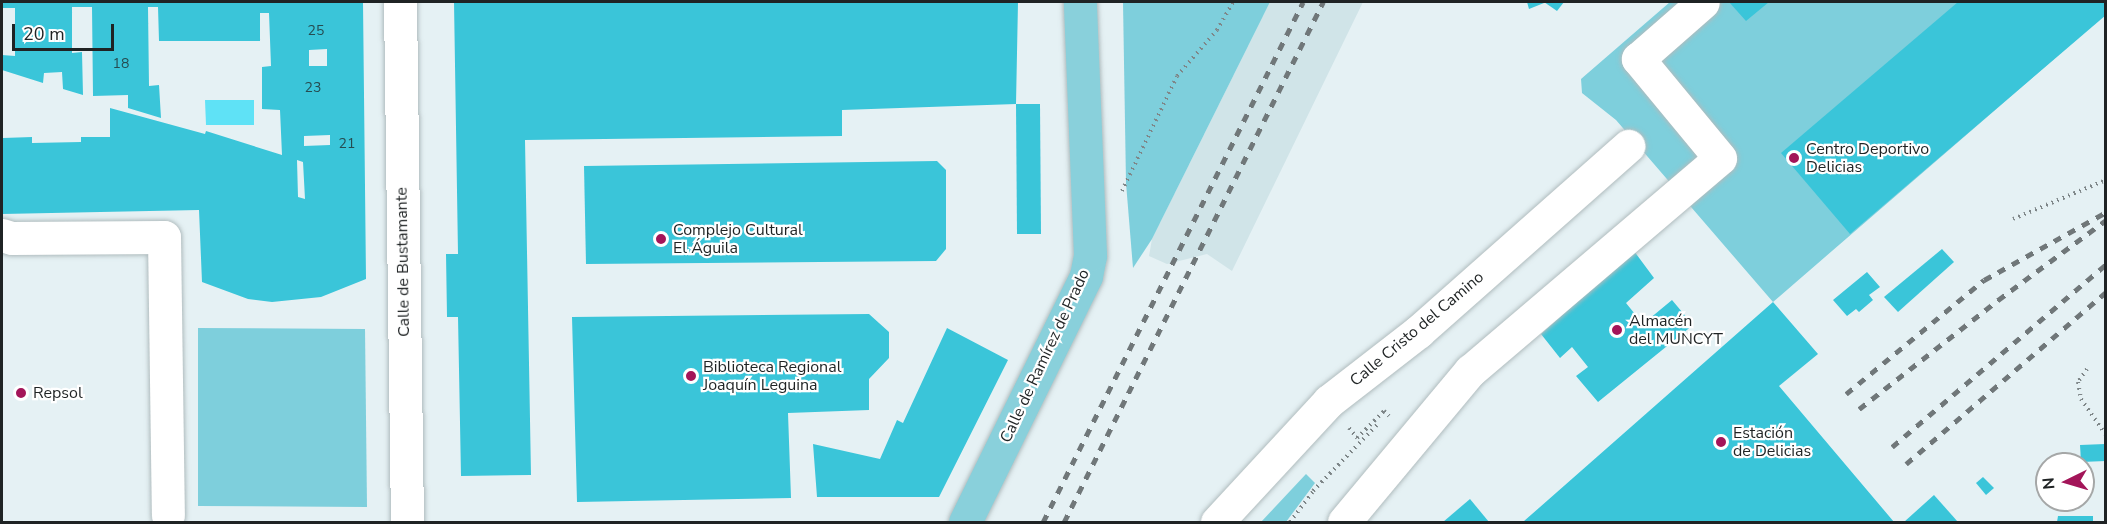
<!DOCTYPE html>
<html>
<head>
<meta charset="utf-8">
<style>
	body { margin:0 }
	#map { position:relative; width:2107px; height:524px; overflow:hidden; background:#e5f1f4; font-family:"Nunito Sans",sans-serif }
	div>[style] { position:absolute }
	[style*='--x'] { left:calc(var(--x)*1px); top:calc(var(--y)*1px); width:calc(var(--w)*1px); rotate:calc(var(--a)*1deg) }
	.built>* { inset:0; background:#d0e4e8 }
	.green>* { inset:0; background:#7ecfdc }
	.water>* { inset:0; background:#5fe2f6 }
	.building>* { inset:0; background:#3ac5d9 }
	.path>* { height:4px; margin-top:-2px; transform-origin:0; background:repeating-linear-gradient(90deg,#7e8688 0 1.5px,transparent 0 6px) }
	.roads { filter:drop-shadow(0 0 2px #b0bcbe) drop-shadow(0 0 2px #b0bcbe) }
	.minor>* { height:33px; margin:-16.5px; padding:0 16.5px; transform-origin:16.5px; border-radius:16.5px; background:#fff }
	.major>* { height:33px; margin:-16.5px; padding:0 16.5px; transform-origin:16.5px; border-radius:16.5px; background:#89d0db }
	.rail>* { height:4.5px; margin-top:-2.25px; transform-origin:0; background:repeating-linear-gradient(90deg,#707779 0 8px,transparent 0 16px) }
	.dots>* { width:16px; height:16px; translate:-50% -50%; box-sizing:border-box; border:3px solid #fff; border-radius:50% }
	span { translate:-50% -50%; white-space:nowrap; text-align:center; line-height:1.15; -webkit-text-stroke:4.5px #fff; paint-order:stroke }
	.number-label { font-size:14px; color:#264c51 }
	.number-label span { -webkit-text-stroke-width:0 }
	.poi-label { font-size:16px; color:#1f2324 }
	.left { translate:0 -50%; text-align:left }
	.street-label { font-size:16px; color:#1f2324 }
	.frame { position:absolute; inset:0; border:3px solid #1f2324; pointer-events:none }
	.north { position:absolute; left:2035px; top:452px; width:60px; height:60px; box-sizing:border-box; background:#fff; border:2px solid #a5a7a7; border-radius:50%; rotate:265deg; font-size:16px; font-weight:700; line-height:24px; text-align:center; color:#1f2324 }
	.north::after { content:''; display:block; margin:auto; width:21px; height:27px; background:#a31559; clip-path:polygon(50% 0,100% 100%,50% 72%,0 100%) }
	.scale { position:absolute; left:12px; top:24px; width:102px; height:27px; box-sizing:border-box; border:3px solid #1f2324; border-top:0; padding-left:8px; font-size:18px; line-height:21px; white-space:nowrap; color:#1f2324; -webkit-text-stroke:4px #fff; paint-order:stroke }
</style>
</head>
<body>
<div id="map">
	<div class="built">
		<div style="clip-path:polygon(1270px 2px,1363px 2px,1232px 271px,1207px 254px,1167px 264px,1149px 256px,1152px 239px)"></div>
	</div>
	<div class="green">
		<div style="clip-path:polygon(1123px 2px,1270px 2px,1152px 239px,1133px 268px,1126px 183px)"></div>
		<div style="clip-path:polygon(1670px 2px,2105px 2px,2105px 15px,1773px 302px,1616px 120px,1582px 93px,1581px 79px)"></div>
		<div style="clip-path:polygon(198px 328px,365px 329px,367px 507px,198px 506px)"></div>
		<div style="clip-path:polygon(1306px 474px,1315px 483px,1286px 522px,1261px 522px)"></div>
	</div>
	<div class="water">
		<div style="clip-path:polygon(205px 100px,254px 100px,254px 125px,206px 125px)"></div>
	</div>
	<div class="building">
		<div style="clip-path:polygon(evenodd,2px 2px,363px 2px,366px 279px,321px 297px,272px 302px,248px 299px,202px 282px,199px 210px,2px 214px,3px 138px,32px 137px,32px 143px,81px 142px,81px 137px,110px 137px,110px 108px,205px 134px,206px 131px,282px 155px,280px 110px,262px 109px,262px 67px,271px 66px,269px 13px,260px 13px,260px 41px,159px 41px,158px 7px,148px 7px,149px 86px,159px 85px,161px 118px,128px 108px,128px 95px,93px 96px,92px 7px,72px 7px,72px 53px,82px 52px,83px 95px,63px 89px,62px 72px,44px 73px,43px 83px,2px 70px,2px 55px,15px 56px,15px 8px,2px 8px,2px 2px,327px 49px,327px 66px,309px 66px,309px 50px,327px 49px,2px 2px,330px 135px,330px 145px,304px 146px,304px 136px,330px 135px,2px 2px,297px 160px,303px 162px,305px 199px,298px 197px,297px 160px)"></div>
		<div style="clip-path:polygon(454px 2px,1018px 2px,1016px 104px,842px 110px,842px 136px,525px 140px,531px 475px,461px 476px,458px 317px,447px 317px,446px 254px,458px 254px)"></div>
		<div style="clip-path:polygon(1527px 2px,1544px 2px,1544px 3px,1529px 9px)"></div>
		<div style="clip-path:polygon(1544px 2px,1564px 2px,1557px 11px)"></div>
		<div style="clip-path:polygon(1729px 2px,1769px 2px,1746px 21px)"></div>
		<div style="clip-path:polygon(1958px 2px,2106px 2px,2106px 15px,1850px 234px,1781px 153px)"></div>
		<div style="clip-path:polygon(1016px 104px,1040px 104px,1041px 234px,1017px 234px)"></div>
		<div style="clip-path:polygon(937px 161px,946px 170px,946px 249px,936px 261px,586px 264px,584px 166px)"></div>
		<div style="clip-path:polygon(1942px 249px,1954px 262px,1898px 312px,1884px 297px)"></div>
		<div style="clip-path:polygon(1634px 251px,1654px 278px,1626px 303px,1643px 324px,1672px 300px,1693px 325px,1598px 402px,1576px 376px,1588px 367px,1572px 347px,1560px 358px,1541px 334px)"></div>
		<div style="clip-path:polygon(1867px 272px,1880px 287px,1869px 295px,1873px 300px,1859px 312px,1856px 309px,1847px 316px,1833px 300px)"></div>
		<div style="clip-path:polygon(1773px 302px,1818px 354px,1779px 386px,1894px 522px,1523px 522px)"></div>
		<div style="clip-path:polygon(869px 314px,889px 332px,889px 358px,869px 379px,869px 410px,788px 413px,791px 498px,577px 502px,572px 317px)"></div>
		<div style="clip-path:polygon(947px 328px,1008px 360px,939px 497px,817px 497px,813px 444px,880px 459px,897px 420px,903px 423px)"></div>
		<div style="clip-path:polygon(2105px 444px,2106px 461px,2081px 462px,2080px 445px)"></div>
		<div style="clip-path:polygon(1983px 477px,1994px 488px,1986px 495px,1976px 483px)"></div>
		<div style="clip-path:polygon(1934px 495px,1958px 522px,1904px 522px)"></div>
		<div style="clip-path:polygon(1470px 499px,1489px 522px,1443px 522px)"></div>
		<div style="clip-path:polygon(2058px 516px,2093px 516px,2093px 522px,2057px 522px)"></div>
	</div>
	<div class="path">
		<div style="--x:1122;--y:191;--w:127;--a:-64.4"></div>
		<div style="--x:1177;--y:76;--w:61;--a:-49"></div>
		<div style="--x:1217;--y:30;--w:32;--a:-60"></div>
		<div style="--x:2013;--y:219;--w:101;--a:-22.8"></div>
		<div style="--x:2087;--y:369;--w:16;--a:125"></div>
		<div style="--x:2078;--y:382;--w:17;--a:80"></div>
		<div style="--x:2081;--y:399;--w:44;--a:55.2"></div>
		<div style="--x:1349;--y:428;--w:13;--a:51"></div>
		<div style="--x:1357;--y:438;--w:38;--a:-45"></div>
		<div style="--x:1384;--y:411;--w:7;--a:45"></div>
		<div style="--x:1290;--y:522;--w:39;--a:-53"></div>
		<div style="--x:1313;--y:491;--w:92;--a:-45.9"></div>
	</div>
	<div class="roads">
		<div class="minor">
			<div style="--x:400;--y:2;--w:520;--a:89.23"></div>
			<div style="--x:2;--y:235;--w:10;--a:17"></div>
			<div style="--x:12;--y:238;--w:152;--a:-0.4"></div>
			<div style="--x:164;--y:237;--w:278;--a:89.2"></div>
			<div style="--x:1217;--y:522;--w:165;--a:-47.2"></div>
			<div style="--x:1329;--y:401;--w:113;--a:-37.8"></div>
			<div style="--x:1418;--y:332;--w:281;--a:-41.5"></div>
			<div style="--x:1344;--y:522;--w:197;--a:-50.2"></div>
			<div style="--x:1470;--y:371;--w:328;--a:-40.4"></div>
			<div style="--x:1720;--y:158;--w:129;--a:-129.6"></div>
			<div style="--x:1638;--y:59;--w:86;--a:-41.2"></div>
		</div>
		<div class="major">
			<div style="--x:965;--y:522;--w:274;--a:-63.8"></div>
			<div style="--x:1086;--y:276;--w:21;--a:-79"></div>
			<div style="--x:1090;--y:255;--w:253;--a:-92.3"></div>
		</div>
	</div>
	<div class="rail">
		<div style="--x:1846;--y:394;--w:179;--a:-39.6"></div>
		<div style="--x:1984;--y:280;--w:140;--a:-29.1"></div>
		<div style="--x:1859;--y:409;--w:177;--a:-38.1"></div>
		<div style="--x:1998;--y:300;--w:134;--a:-36.5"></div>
		<div style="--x:1892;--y:447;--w:282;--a:-40.5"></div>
		<div style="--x:1906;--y:464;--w:264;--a:-40.7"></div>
		<div style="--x:1043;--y:522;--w:581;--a:-63.43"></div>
		<div style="--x:1064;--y:522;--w:581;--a:-63.52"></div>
	</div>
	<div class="dots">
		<div style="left:1794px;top:158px;background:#a31559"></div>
		<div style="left:661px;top:239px;background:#a31559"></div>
		<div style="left:1617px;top:330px;background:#a31559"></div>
		<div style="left:691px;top:376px;background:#a31559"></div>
		<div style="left:21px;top:393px;background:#a31559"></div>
		<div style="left:1721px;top:442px;background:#a31559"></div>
	</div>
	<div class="number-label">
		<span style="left:316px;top:31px">25</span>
		<span style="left:121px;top:64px">18</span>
		<span style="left:313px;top:88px">23</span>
		<span style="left:347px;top:144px">21</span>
	</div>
	<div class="poi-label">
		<span class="left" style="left:1806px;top:158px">Centro Deportivo<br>Delicias</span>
		<span class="left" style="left:673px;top:239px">Complejo Cultural<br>El Águila</span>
		<span class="left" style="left:1629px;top:330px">Almacén<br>del MUNCYT</span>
		<span class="left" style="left:703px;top:376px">Biblioteca Regional<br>Joaquín Leguina</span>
		<span class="left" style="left:33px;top:393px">Repsol</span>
		<span class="left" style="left:1733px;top:442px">Estación<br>de Delicias</span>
	</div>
	<div class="street-label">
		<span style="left:403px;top:262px;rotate:-91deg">Calle de Bustamante</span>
		<span style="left:1417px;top:329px;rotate:-40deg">Calle Cristo del Camino</span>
		<span style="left:1045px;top:356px;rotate:-65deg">Calle de Ramírez de Prado</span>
	</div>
	<div class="frame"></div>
	<div class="north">N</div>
	<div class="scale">20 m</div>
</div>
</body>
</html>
